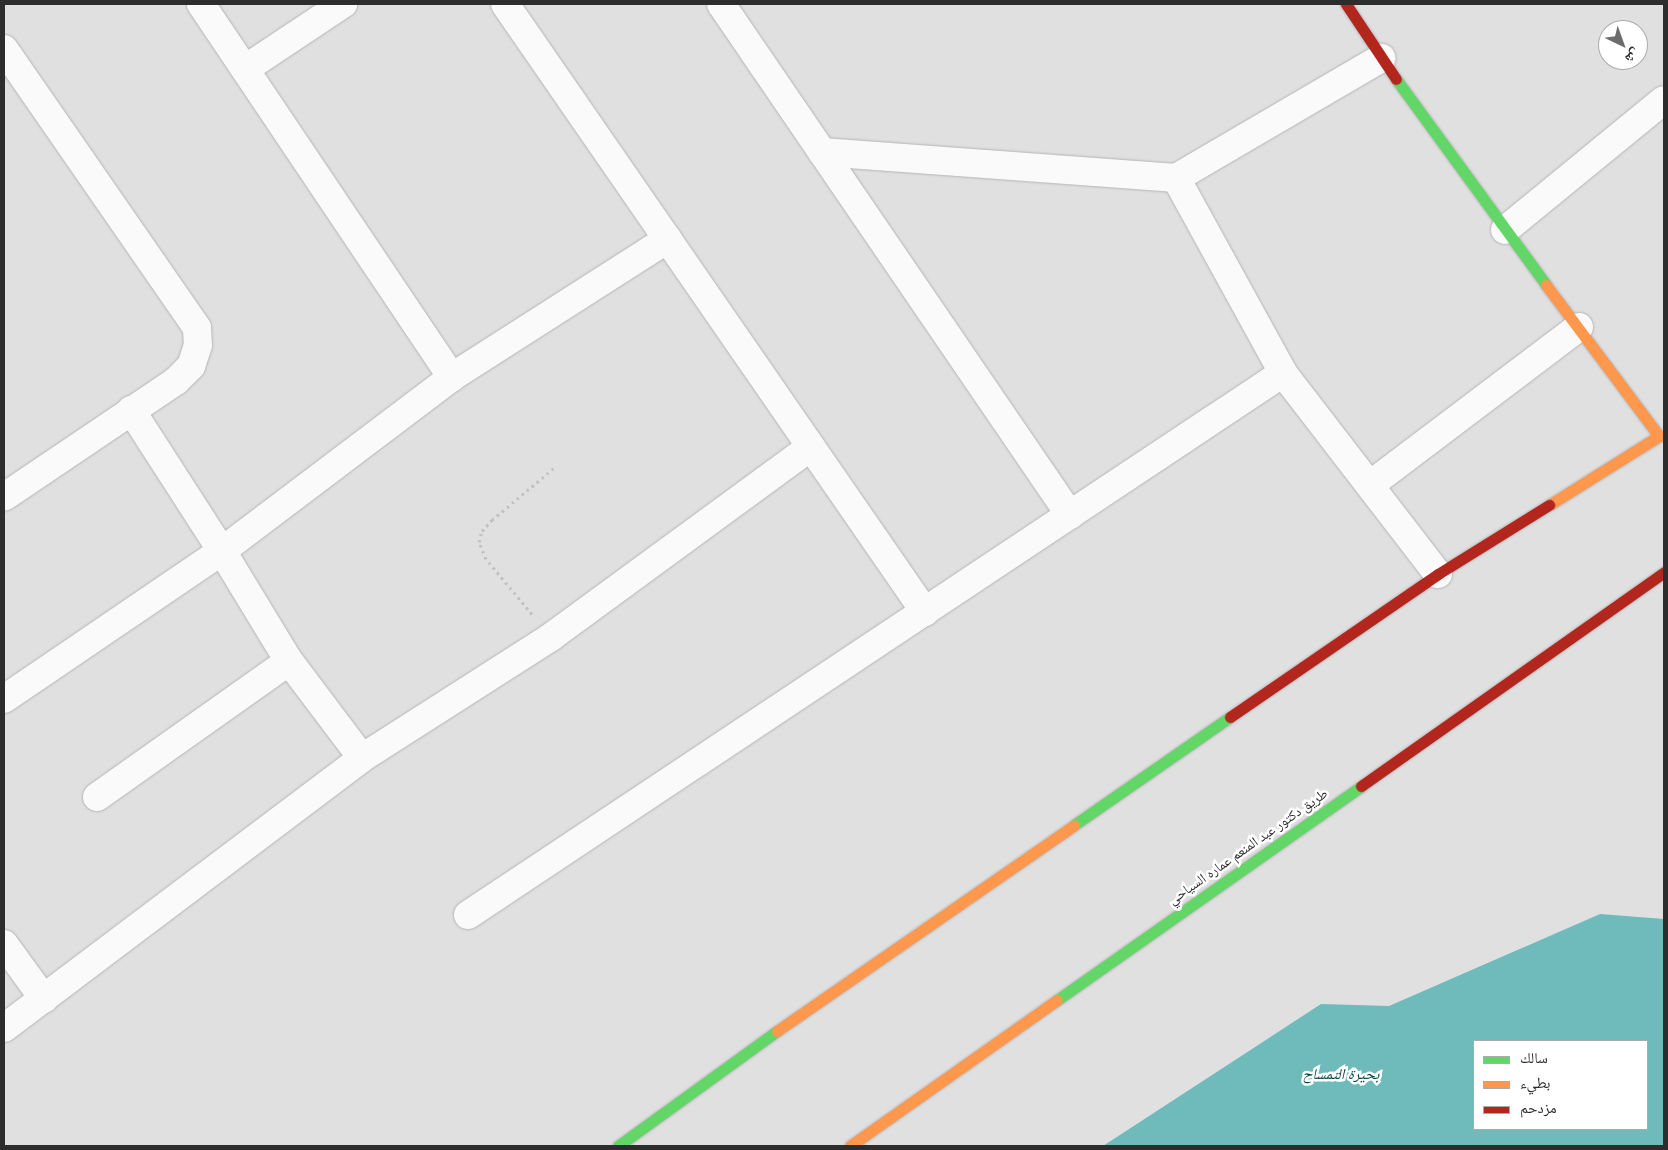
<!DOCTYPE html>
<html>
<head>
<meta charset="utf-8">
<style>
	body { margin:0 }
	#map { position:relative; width:1668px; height:1150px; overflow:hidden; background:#e0e0e1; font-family:"Fira Sans Condensed","Noto Naskh Arabic",sans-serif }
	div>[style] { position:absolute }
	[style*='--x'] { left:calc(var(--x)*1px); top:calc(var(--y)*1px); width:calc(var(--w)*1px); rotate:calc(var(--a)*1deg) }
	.water>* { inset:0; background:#6fbabb }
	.path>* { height:3px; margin-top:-1.5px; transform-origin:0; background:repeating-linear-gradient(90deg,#c1c1c2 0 2.5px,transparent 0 6.5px) }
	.roads { filter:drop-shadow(0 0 1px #b5b5b6) drop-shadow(0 0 1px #b5b5b6) }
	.street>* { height:28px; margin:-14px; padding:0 14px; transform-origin:14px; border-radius:14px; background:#fafafa }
	.fast>* { height:11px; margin:-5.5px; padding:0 5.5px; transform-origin:5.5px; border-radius:5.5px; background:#63d668 }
	.slow>* { height:11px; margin:-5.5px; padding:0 5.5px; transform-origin:5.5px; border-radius:5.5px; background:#ff974d }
	.jam>* { height:11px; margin:-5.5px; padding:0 5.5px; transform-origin:5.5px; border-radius:5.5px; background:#b3261e }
	span { translate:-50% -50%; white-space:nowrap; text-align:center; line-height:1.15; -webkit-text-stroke:5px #fff; paint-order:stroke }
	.street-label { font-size:14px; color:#2d2d2e }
	.water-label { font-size:15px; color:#004445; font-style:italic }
	.frame { position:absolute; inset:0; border:5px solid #2d2d2e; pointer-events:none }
	.legend { position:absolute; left:1473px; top:1040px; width:175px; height:90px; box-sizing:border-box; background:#fff; border:1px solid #ababab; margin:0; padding:6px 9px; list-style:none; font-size:15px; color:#2d2d2e }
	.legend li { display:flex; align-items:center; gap:10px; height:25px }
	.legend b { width:25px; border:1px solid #ababab }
	.north { position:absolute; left:1598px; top:20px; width:50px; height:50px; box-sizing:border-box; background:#fff; border:1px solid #ababab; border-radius:50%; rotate:138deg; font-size:14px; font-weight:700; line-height:20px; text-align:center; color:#2d2d2e }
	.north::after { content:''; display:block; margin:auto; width:18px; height:22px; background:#6c6c6d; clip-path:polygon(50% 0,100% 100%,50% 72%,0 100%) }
</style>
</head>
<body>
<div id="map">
	<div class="water">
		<div style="clip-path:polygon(evenodd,1600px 914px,1664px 919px,1664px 1146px,1103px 1146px,1321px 1004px,1389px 1006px,1600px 914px,1474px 1041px,1647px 1041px,1647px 1129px,1474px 1129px,1474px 1041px)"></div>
	</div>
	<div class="path">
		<div style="--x:532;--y:614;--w:72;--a:-129.9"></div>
		<div style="--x:486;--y:559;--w:18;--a:-112"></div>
		<div style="--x:479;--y:542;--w:11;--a:-75"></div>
		<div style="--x:482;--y:531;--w:15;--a:-48"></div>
		<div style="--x:492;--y:520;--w:81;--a:-40"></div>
	</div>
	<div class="roads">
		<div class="street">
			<div style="--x:201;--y:4;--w:450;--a:56.1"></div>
			<div style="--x:505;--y:4;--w:739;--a:55.36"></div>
			<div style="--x:721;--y:4;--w:619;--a:55.67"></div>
			<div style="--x:4;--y:49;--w:339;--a:55.3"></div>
			<div style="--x:197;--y:328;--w:17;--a:87"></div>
			<div style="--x:198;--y:345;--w:22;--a:108"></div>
			<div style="--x:191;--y:366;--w:21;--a:135"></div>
			<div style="--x:176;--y:381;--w:207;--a:146"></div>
			<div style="--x:245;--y:69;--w:118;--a:-33.6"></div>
			<div style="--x:822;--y:152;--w:355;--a:4.2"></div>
			<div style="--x:1176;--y:178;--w:238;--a:-30.3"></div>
			<div style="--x:1176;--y:178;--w:222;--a:61.2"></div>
			<div style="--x:1283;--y:373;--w:254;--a:52.4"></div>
			<div style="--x:1505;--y:230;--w:205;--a:-39.3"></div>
			<div style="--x:131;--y:410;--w:168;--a:57.2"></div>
			<div style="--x:222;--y:551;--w:129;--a:58.7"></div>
			<div style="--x:289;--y:661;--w:121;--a:53"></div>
			<div style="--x:1370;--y:485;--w:262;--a:-37.1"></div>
			<div style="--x:4;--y:699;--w:263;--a:-34.2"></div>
			<div style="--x:222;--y:551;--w:288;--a:-37.1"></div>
			<div style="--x:452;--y:377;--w:256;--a:-32.6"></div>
			<div style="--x:97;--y:797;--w:235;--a:-35.3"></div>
			<div style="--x:468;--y:915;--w:979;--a:-33.63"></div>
			<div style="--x:4;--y:944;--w:68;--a:54"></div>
			<div style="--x:4;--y:1028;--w:448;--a:-37"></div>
			<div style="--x:362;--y:758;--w:224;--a:-32.6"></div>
			<div style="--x:551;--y:637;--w:322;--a:-36.2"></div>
		</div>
		<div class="fast">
			<div style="--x:1396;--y:79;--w:255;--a:53.9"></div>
			<div style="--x:1074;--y:825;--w:190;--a:-34.7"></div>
			<div style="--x:1057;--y:1000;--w:372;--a:-35.1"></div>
			<div style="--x:618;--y:1146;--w:196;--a:-35.9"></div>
		</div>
		<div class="slow">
			<div style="--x:1546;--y:285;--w:189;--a:53.2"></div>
			<div style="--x:1659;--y:436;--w:130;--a:147.9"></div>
			<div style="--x:777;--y:1031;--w:361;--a:-34.7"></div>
			<div style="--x:850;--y:1146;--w:253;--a:-35.2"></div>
		</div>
		<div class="jam">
			<div style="--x:1346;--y:4;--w:90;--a:56.3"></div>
			<div style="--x:1230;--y:717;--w:252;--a:-34.5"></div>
			<div style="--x:1438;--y:574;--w:131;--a:-31.9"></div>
			<div style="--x:1361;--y:786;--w:371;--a:-35.2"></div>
		</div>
	</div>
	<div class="street-label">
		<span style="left:1248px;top:847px;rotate:-35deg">طريق دكتور عبد المنعم عماره السياحي</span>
	</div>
	<div class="water-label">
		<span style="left:1341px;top:1075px">بحيرة التمساح</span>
	</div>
	<div class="frame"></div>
	<ul class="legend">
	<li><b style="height:6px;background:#63d668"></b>سالك</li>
	<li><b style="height:6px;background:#ff974d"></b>بطيء</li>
	<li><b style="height:6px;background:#b3261e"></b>مزدحم</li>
	</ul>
	<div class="north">ش</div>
</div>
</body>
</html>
